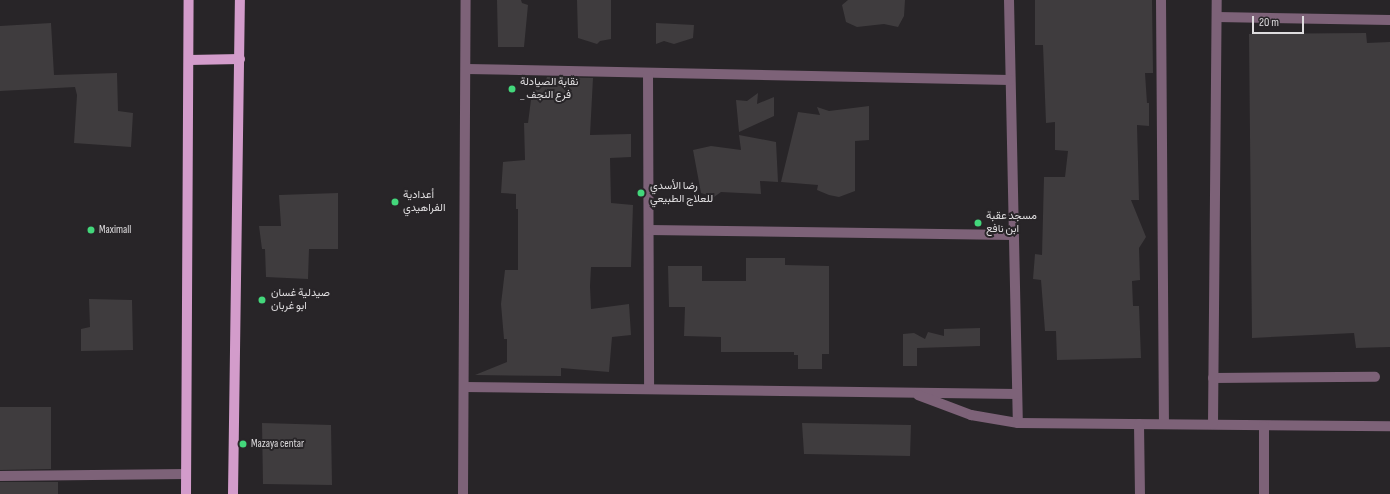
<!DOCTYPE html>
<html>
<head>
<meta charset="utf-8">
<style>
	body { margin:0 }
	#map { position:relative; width:1390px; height:494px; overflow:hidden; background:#282528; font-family:"Sofia Sans Condensed",Vazirmatn,sans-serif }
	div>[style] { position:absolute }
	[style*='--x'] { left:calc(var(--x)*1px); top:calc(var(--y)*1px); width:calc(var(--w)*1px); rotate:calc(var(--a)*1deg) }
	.building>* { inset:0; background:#3f3c3e }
	.minor>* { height:10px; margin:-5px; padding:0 5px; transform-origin:5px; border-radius:5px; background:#7d6278 }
	.major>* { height:10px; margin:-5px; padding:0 5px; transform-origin:5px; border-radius:5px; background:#d39ccb }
	.dots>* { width:11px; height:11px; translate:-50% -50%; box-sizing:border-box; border:2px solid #282528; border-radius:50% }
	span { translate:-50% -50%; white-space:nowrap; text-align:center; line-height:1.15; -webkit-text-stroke:4px #282528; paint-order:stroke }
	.poi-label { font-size:11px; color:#dfdddf }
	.left { translate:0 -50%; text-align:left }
	.scale { position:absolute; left:1252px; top:16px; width:52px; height:18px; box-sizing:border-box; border:2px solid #dfdddf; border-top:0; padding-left:5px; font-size:12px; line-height:14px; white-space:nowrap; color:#dfdddf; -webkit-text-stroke:3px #282528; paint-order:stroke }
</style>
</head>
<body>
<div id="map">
	<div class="building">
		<div style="clip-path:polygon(497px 0,521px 0,522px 3px,528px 5px,524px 47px,498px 47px)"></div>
		<div style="clip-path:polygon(577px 0,611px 0,611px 39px,600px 41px,597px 44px,578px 38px)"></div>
		<div style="clip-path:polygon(848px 0,905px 0,904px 16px,898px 27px,884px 24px,857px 27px,846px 22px,842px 5px)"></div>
		<div style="clip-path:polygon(1035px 0,1152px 0,1153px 73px,1145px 73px,1147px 103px,1149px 103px,1149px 126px,1137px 125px,1139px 200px,1131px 200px,1146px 237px,1139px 248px,1140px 280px,1132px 281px,1133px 306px,1139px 306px,1141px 358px,1057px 360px,1056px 331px,1045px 331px,1041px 280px,1033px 279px,1035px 254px,1042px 255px,1044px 177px,1065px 177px,1068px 151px,1055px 150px,1055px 122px,1046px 123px,1043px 45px,1035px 45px)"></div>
		<div style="clip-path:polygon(51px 23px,54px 75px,117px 73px,118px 111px,133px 113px,131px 147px,74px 143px,77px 95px,75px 87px,0 91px,0 26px)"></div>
		<div style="clip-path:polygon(656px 23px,694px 25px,693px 38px,674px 44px,664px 41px,656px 44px)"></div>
		<div style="clip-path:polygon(1366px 33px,1367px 43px,1390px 42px,1390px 347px,1356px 348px,1354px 333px,1252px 338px,1249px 34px)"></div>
		<div style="clip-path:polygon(547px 77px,593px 78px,590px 135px,631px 134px,631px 157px,610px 158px,611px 203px,633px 205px,631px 267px,591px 267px,590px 286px,591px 309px,629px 304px,631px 335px,612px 337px,609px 372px,561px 368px,561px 376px,475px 375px,507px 362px,507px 339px,504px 339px,501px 304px,505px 270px,518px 270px,518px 209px,516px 209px,516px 194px,501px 193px,503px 162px,525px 160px,524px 123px,528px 123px,532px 92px,545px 83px)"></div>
		<div style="clip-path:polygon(758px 93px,757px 104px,774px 97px,774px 116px,739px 132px,736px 100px,747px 101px)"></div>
		<div style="clip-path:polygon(869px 106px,869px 140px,855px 141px,855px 191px,839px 197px,829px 195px,817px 190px,818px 185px,781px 182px,798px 112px,820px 115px,817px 107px,829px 111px)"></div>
		<div style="clip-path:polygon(739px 135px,776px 142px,778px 182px,760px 181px,761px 194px,721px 192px,714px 197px,701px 193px,693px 150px,711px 146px,741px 150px)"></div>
		<div style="clip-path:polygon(338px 193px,338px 249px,309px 249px,308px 279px,266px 277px,265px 249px,262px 249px,259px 226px,281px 226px,279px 195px)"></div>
		<div style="clip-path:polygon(746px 258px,785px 258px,785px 265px,829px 266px,829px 354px,822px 354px,822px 369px,798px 369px,798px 355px,794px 355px,794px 352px,721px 352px,721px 337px,684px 336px,685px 307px,669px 307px,668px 266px,702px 266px,702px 281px,746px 281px)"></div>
		<div style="clip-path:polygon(89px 299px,132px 300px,133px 350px,81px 351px,81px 329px,90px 327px)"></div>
		<div style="clip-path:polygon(980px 328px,980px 346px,917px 348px,917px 366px,903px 366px,903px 334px,914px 333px,925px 339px,928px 332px,944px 336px,944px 329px)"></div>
		<div style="clip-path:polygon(0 407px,51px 407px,51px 469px,0 470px)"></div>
		<div style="clip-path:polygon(262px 423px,331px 425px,332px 485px,263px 484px)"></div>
		<div style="clip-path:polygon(802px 423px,911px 425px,910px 456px,804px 454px)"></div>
		<div style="clip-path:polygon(0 482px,58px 482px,58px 494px,0 494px)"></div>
	</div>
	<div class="minor">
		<div style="--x:1009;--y:0;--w:423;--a:88.8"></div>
		<div style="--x:1161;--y:0;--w:424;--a:89.6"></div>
		<div style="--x:1217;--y:17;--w:173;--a:1"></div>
		<div style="--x:467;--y:69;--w:543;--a:1.16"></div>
		<div style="--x:648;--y:73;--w:316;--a:89.8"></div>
		<div style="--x:649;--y:230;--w:364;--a:0.8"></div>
		<div style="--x:1213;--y:378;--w:162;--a:-0.4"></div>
		<div style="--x:464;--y:387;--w:553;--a:0.73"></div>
		<div style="--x:918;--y:395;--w:57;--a:20.7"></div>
		<div style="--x:971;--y:415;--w:48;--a:9.7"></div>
		<div style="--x:1018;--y:423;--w:372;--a:0.5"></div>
		<div style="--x:1139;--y:424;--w:70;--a:89.2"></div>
		<div style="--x:1213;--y:424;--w:424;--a:-89.5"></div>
		<div style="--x:1264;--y:426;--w:68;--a:90"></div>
		<div style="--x:0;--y:476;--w:186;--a:-0.6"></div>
		<div style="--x:463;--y:494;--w:494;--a:-89.7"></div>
	</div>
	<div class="major">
		<div style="--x:189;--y:60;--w:51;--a:-1.1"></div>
		<div style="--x:186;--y:494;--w:494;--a:-89.7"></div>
		<div style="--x:233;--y:494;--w:494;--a:-89.2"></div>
	</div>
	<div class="dots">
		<div style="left:512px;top:89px;background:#43d77b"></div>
		<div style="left:641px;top:193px;background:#43d77b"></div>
		<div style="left:395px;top:202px;background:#43d77b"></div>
		<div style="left:978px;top:223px;background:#43d77b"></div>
		<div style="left:91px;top:230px;background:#43d77b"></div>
		<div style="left:262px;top:300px;background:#43d77b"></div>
		<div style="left:243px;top:444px;background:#43d77b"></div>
	</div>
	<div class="poi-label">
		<span class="left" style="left:520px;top:89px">نقابة الصيادلة<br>_ فرع النجف</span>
		<span class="left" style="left:650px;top:193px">رضا الأسدي<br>للعلاج الطبيعي</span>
		<span class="left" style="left:403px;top:202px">أعدادية<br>الفراهيدي</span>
		<span class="left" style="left:986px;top:223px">مسجد عقبة<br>ابن نافع</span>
		<span class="left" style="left:99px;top:230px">Maximall</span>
		<span class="left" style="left:271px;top:300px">صيدلية غسان<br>ابو غربان</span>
		<span class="left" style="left:251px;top:444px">Mazaya centar</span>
	</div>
	<div class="scale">20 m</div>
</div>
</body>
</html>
